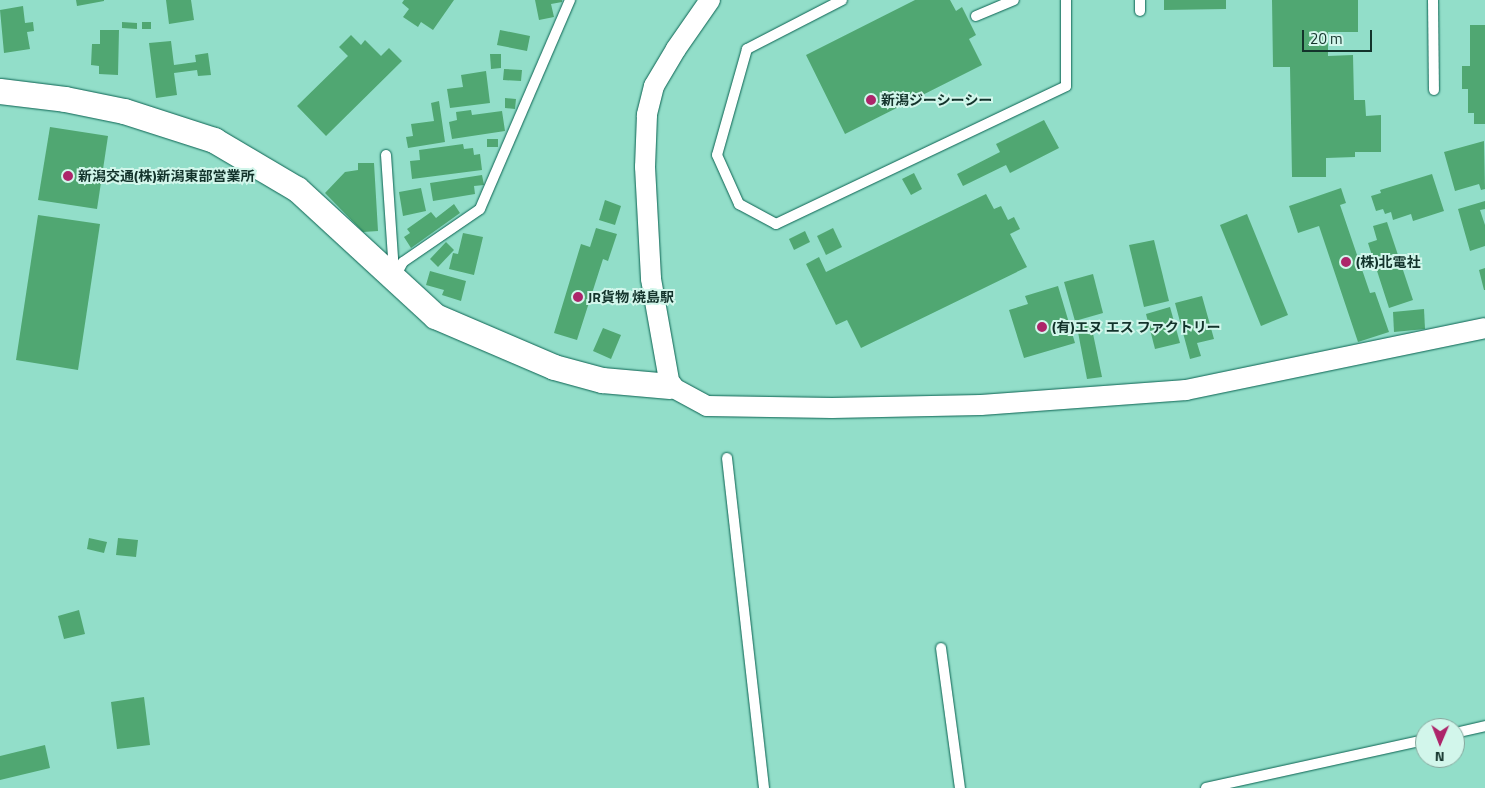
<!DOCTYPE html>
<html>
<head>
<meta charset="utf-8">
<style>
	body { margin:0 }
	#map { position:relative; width:1485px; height:788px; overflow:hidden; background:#92dec9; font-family:"Titillium Web","Noto Sans JP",sans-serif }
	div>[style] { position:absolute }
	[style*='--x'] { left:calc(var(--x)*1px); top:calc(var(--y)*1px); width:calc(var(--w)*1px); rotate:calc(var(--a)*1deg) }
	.building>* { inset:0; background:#50a772 }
	.roads { filter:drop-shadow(0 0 1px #0a6251) drop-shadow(0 0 1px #0a6251) }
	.service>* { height:10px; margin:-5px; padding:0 5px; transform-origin:5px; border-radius:5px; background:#fff }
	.minor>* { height:20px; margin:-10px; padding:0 10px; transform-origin:10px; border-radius:10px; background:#fff }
	.tertiary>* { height:25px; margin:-12.5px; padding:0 12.5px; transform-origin:12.5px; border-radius:12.5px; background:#fff }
	.dots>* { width:14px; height:14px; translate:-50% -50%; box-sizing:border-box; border:2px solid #d2f6eb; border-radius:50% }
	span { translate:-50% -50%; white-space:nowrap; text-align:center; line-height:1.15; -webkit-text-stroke:4px #d2f6eb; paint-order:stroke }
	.poi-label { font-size:14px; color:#13332b; font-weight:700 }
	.left { translate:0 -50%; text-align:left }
	.north { position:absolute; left:1415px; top:718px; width:50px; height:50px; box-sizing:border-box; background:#d2f6eb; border:1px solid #86a89e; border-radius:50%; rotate:181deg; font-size:14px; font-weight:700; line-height:20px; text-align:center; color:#13332b }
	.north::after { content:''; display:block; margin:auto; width:18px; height:22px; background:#ad256a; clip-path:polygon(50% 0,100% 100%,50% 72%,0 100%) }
	.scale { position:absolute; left:1302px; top:30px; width:70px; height:22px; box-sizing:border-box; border:2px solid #13332b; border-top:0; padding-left:6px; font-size:15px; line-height:18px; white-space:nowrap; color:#13332b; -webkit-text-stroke:4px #d2f6eb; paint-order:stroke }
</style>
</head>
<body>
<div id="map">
	<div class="building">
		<div style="clip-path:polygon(76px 0,104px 0,104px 1px,77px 6px)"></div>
		<div style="clip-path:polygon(166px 0,191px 0,194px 20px,169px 24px)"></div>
		<div style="clip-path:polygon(404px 0,454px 0,433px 30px,421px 22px,418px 27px,403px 17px,409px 9px,402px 3px)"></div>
		<div style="clip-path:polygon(535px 0,562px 0,562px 2px,551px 4px,554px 17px,539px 20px)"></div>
		<div style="clip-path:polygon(915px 0,950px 0,956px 11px,962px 7px,976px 35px,969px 39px,982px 65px,845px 134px,806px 55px)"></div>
		<div style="clip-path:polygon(1164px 0,1226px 0,1226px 9px,1164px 10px)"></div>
		<div style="clip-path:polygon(1272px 0,1358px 0,1358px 32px,1328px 32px,1328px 56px,1353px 55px,1354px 100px,1365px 100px,1366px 116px,1381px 115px,1381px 152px,1355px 152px,1355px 157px,1326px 158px,1326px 177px,1292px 177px,1290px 67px,1273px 67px)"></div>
		<div style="clip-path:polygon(23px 6px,25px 23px,33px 22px,34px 31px,27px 32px,30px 49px,4px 53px,0 10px)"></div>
		<div style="clip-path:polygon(122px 22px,137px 23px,137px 29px,122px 28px)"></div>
		<div style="clip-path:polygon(142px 22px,151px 22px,151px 29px,142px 29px)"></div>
		<div style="clip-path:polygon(1470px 25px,1485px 25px,1485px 124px,1474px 124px,1474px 113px,1468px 113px,1468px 89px,1462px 89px,1462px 66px,1470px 66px)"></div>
		<div style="clip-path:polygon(100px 30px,119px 30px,118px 75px,99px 74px,99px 66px,91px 65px,92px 44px,100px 44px)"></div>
		<div style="clip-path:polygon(500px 30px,530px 36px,527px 51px,497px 45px)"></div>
		<div style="clip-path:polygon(351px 35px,361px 45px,365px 40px,381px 56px,389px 48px,402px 61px,326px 136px,297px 106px,348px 56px,339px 47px)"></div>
		<div style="clip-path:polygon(171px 41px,174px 65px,196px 62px,195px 55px,208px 53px,211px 75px,198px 76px,197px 70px,174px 73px,177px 95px,156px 98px,149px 43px)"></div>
		<div style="clip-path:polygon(490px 54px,501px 54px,501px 68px,491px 69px)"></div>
		<div style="clip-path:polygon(504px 69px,522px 70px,521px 81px,503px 80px)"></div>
		<div style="clip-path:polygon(486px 71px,490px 103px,450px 108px,447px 89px,463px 87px,461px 75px)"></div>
		<div style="clip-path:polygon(505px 98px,516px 99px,515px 109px,505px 108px)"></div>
		<div style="clip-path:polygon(439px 101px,445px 142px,408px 148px,406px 137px,413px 136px,411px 124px,434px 121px,431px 103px)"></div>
		<div style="clip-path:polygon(471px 110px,472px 115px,502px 111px,505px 131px,452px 139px,449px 122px,457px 120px,456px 112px)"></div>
		<div style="clip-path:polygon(1044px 120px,1059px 148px,1010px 173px,1006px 165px,963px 186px,957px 174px,1000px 152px,996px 144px)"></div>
		<div style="clip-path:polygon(50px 127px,108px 136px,97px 209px,38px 200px)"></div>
		<div style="clip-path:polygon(487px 139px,498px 139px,498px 147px,487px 147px)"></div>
		<div style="clip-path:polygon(1484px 141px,1485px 189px,1481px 190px,1479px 184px,1455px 191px,1444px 152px)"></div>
		<div style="clip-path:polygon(463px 144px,464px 149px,473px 148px,474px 155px,480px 154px,482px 170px,412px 179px,410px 161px,420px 160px,419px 150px)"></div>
		<div style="clip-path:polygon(358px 163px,374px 163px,378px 231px,363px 232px,325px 193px,345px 172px,358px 170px)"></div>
		<div style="clip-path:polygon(914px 173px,922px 189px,911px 195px,902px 179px)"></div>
		<div style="clip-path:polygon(1432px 174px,1444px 211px,1413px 221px,1411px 214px,1393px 220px,1391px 212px,1385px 214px,1383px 209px,1376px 211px,1371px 196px,1381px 193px,1380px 190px)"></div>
		<div style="clip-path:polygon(482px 175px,484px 185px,474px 186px,475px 194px,433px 201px,430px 183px)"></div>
		<div style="clip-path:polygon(421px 188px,426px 211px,403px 216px,399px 192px)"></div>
		<div style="clip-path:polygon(1341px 188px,1346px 203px,1340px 205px,1370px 293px,1375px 292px,1389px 332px,1358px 342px,1319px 226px,1298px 233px,1289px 206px)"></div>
		<div style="clip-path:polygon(986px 194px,994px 209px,1001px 206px,1008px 220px,1014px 217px,1020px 229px,1010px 234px,1027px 267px,861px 348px,847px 320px,836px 325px,806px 264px,819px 257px,826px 272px)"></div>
		<div style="clip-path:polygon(605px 200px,621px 206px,615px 225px,599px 220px)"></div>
		<div style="clip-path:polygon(1485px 201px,1485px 209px,1480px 210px,1485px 225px,1485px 246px,1470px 251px,1458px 209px)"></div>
		<div style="clip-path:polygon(454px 204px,460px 213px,411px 248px,404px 237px,410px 233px,407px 229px,431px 212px,436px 218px)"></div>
		<div style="clip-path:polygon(1247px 214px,1288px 315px,1261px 326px,1220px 225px)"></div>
		<div style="clip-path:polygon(38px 215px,100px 224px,78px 370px,16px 360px)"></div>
		<div style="clip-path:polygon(1387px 222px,1413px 300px,1389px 308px,1368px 243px,1377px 240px,1373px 226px)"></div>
		<div style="clip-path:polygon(596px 228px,617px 234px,608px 261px,603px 259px,577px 340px,554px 333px,581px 244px,590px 247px)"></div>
		<div style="clip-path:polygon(833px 228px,842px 247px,826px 255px,817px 236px)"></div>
		<div style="clip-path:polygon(805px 231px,810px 242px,794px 250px,789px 239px)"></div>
		<div style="clip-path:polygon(463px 233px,483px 237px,474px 275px,449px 269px,453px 253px,458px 254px)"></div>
		<div style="clip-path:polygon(1154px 240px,1169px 301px,1144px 307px,1129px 245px)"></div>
		<div style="clip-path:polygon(446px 242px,454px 250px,438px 267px,430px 259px)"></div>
		<div style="clip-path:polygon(1485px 268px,1485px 290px,1484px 290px,1479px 270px)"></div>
		<div style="clip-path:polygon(430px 271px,466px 281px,461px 301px,442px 295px,444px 290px,426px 285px)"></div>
		<div style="clip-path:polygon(1093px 274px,1103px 313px,1075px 321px,1064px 282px)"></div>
		<div style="clip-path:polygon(1058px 286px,1075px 343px,1024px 358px,1009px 310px,1028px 304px,1025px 296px)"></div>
		<div style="clip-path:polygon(1202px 296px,1214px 339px,1197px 343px,1201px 356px,1190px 359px,1175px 303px)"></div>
		<div style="clip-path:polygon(1170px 307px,1180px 343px,1155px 349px,1146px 314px)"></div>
		<div style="clip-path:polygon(1424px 309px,1425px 329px,1394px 332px,1393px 312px)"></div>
		<div style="clip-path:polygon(1091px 324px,1102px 377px,1087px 379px,1077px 327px)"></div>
		<div style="clip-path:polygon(603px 328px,621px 335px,611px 359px,593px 351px)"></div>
		<div style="clip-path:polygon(89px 538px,107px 542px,104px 553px,87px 549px)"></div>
		<div style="clip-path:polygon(118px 538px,138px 540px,136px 557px,116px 555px)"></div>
		<div style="clip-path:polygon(79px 610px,85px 634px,64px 639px,58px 616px)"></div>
		<div style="clip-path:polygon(144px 697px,150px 745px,117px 749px,111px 702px)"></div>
		<div style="clip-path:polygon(45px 745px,50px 768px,0 780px,0 756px)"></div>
	</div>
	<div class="roads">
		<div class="service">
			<div style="--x:842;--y:0;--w:107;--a:152.7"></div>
			<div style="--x:747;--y:49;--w:110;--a:105.8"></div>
			<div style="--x:717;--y:155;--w:54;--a:65.8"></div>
			<div style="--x:739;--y:204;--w:42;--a:28.4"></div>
			<div style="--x:776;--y:224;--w:321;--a:-25.4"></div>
			<div style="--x:1066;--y:86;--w:86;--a:-90"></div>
			<div style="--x:1140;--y:0;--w:11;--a:90"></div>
			<div style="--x:1433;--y:0;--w:90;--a:89.4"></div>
			<div style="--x:976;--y:16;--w:41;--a:-22.8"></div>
			<div style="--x:386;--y:155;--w:117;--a:86.1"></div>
			<div style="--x:395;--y:277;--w:17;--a:-62"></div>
			<div style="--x:403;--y:262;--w:93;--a:-34.5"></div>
			<div style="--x:480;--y:209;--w:228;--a:-66.7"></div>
			<div style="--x:727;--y:458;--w:332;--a:83.6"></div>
			<div style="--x:941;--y:648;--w:141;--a:82.3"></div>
			<div style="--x:1455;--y:733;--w:31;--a:-13"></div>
			<div style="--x:1206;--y:788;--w:224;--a:-12.4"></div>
		</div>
		<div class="minor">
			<div style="--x:710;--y:0;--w:60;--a:124.8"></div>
			<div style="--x:676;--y:49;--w:43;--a:120.7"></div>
			<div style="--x:654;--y:86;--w:30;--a:104"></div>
			<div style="--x:647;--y:115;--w:52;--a:92.2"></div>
			<div style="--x:645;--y:167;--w:112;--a:86.9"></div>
			<div style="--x:651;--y:279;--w:109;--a:79.9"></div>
			<div style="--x:670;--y:386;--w:42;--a:28.4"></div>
			<div style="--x:707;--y:406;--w:125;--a:0.9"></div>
			<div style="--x:832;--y:408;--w:149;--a:-1.2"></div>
			<div style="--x:981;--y:405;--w:206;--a:-4.2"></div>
			<div style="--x:1186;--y:390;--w:305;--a:-11.7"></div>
		</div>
		<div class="tertiary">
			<div style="--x:0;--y:91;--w:65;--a:7"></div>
			<div style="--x:65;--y:99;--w:60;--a:11.5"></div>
			<div style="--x:124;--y:111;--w:95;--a:17.9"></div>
			<div style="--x:214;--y:140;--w:96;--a:30.6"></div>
			<div style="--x:297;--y:189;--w:188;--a:42.6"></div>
			<div style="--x:435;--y:316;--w:129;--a:23.2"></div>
			<div style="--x:554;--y:367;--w:50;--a:15.2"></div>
			<div style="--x:602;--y:380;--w:68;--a:5"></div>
		</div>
	</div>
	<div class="dots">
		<div style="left:871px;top:100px;background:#ad256a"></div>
		<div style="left:68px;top:176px;background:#ad256a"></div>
		<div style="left:1346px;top:262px;background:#ad256a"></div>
		<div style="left:578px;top:297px;background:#ad256a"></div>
		<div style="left:1042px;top:327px;background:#ad256a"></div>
	</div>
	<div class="poi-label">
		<span class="left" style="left:881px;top:100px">新潟ジーシーシー</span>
		<span class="left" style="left:78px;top:176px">新潟交通(株)新潟東部営業所</span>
		<span class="left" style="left:1356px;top:262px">(株)北電社</span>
		<span class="left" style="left:588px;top:297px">JR貨物 焼島駅</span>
		<span class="left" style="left:1052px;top:327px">(有)エヌ エス ファクトリー</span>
	</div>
	<div class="north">N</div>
	<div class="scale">20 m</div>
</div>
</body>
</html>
